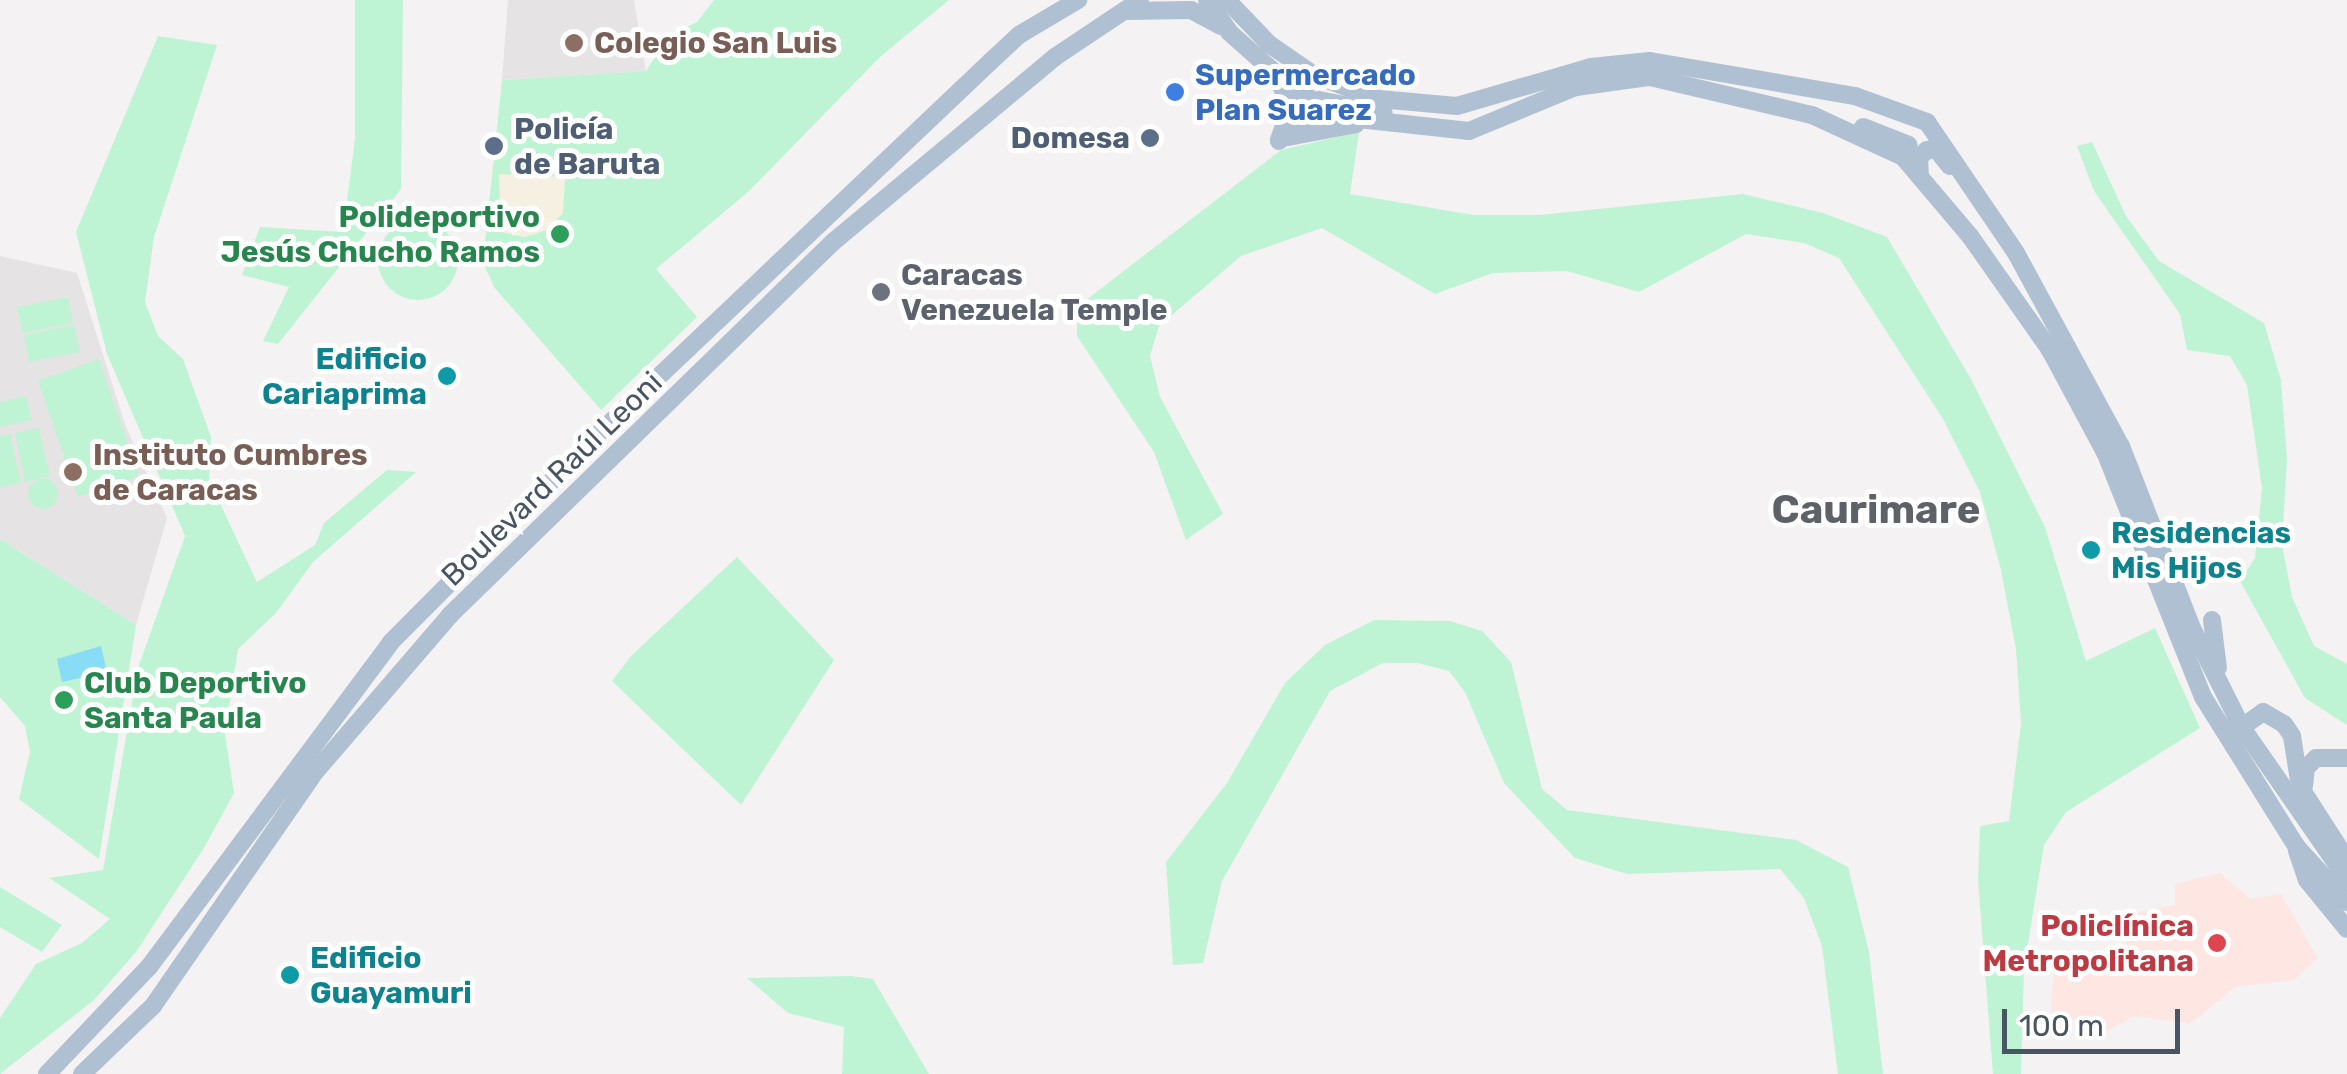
<!DOCTYPE html>
<html>
<head>
<meta charset="utf-8">
<style>
	body { margin:0 }
	#map { position:relative; width:2347px; height:1074px; overflow:hidden; background:#f4f2f2; font-family:Rubik,sans-serif }
	div>[style] { position:absolute }
	[style*='--x'] { left:calc(var(--x)*1px); top:calc(var(--y)*1px); width:calc(var(--w)*1px); rotate:calc(var(--a)*1deg) }
	.education>* { inset:0; background:#e5e3e4 }
	.medical>* { inset:0; background:#fee6e3 }
	.green>* { inset:0; background:#bef4d4 }
	.round { border-radius:50% }
	.sand>* { inset:0; background:#f6f0e2 }
	.water>* { inset:0; background:#88dcf5 }
	.major>* { height:18px; margin:-9px; padding:0 9px; transform-origin:9px; border-radius:9px; background:#b0c0d3 }
	.dots>* { width:28px; height:28px; translate:-50% -50%; box-sizing:border-box; border:5px solid #fff; border-radius:50% }
	span { translate:-50% -50%; white-space:nowrap; text-align:center; line-height:1.15; -webkit-text-stroke:10px #fff; paint-order:stroke }
	.education-label { font-size:30px; color:#785e54; font-weight:700 }
	.left { translate:0 -50%; text-align:left }
	.shop-label { font-size:30px; color:#366cbe; font-weight:700 }
	.service-label { font-size:30px; color:#4e5e75; font-weight:700 }
	.right { translate:-100% -50%; text-align:right }
	.leisure-label { font-size:30px; color:#27864d; font-weight:700 }
	.worship-label { font-size:30px; color:#5b616d; font-weight:700 }
	.culture-label { font-size:30px; color:#0d838f; font-weight:700 }
	.street-label { font-size:30px; color:#485562 }
	.health-label { font-size:30px; color:#be3a42; font-weight:700 }
	.district-label { font-size:40px; color:#5d6268; font-weight:700 }
	.scale { position:absolute; left:2002px; top:1009px; width:178px; height:45px; box-sizing:border-box; border:5px solid #485562; border-top:0; padding-left:12px; font-size:30px; line-height:35px; white-space:nowrap; color:#485562; -webkit-text-stroke:8px #fff; paint-order:stroke }
</style>
</head>
<body>
<div id="map">
	<div class="education">
		<div style="clip-path:polygon(508px 0,634px 0,646px 71px,502px 80px)"></div>
		<div style="clip-path:polygon(0 256px,77px 273px,126px 427px,167px 518px,136px 625px,0 539px)"></div>
	</div>
	<div class="medical">
		<div style="clip-path:polygon(2220px 873px,2251px 899px,2281px 894px,2318px 958px,2294px 980px,2235px 987px,2190px 1024px,2135px 1016px,2106px 1031px,2051px 1012px,2054px 966px,2110px 969px,2126px 962px,2126px 914px,2175px 905px,2175px 884px)"></div>
	</div>
	<div class="green">
		<div style="clip-path:polygon(355px 0,403px 0,401px 189px,278px 344px,263px 341px,289px 287px,242px 275px,260px 227px,343px 232px,355px 139px)"></div>
		<div style="clip-path:polygon(714px 0,949px 0,880px 57px,748px 192px,656px 269px,697px 317px,601px 410px,494px 287px,483px 262px,502px 80px,646px 71px,669px 35px,697px 22px)"></div>
		<div style="clip-path:polygon(158px 36px,217px 45px,154px 237px,145px 302px,158px 336px,183px 359px,211px 437px,209px 480px,257px 582px,315px 545px,324px 523px,387px 470px,416px 472px,313px 562px,276px 613px,238px 649px,225px 734px,234px 793px,204px 848px,136px 952px,94px 1000px,0 1074px,0 1018px,36px 964px,82px 943px,110px 919px,49px 878px,103px 870px,138px 668px,185px 536px,107px 354px,76px 232px)"></div>
		<div style="clip-path:polygon(1359px 132px,1350px 194px,1473px 215px,1540px 215px,1743px 194px,1823px 213px,1887px 237px,1971px 379px,2045px 527px,2086px 661px,2155px 628px,2200px 728px,2066px 812px,2044px 845px,2024px 968px,2021px 1074px,1993px 1074px,1978px 880px,1980px 826px,2009px 821px,2021px 723px,2016px 649px,2001px 570px,1980px 492px,1943px 419px,1839px 258px,1804px 243px,1746px 234px,1639px 292px,1567px 271px,1493px 273px,1435px 294px,1322px 228px,1241px 256px,1159px 326px,1150px 356px,1160px 397px,1223px 514px,1186px 540px,1154px 452px,1077px 336px,1077px 307px,1281px 150px)"></div>
		<div style="clip-path:polygon(2092px 142px,2126px 216px,2159px 261px,2264px 323px,2281px 380px,2287px 460px,2282px 544px,2292px 597px,2314px 646px,2347px 664px,2347px 725px,2305px 698px,2240px 581px,2255px 558px,2262px 488px,2247px 385px,2230px 356px,2187px 350px,2180px 314px,2094px 191px,2077px 146px)"></div>
		<div class="round" style="left:378px;top:220px;width:80px;height:80px"></div>
		<div style="clip-path:polygon(68px 297px,73px 323px,23px 333px,17px 307px)"></div>
		<div style="clip-path:polygon(74px 325px,80px 352px,29px 362px,24px 335px)"></div>
		<div style="clip-path:polygon(99px 359px,139px 476px,78px 497px,38px 381px)"></div>
		<div style="clip-path:polygon(26px 396px,32px 420px,0 427px,0 402px)"></div>
		<div style="clip-path:polygon(39px 428px,50px 476px,25px 482px,15px 433px)"></div>
		<div style="clip-path:polygon(10px 434px,21px 483px,0 487px,0 436px)"></div>
		<div class="round" style="left:28px;top:479px;width:30px;height:30px"></div>
		<div style="clip-path:polygon(0 539px,136px 625px,99px 859px,19px 799px,30px 752px,25px 726px,0 697px)"></div>
		<div style="clip-path:polygon(737px 557px,834px 660px,741px 805px,612px 681px,632px 655px)"></div>
		<div style="clip-path:polygon(1374px 620px,1450px 621px,1482px 631px,1511px 662px,1542px 789px,1567px 810px,1796px 840px,1848px 867px,1869px 952px,1883px 1074px,1838px 1074px,1822px 946px,1804px 898px,1780px 869px,1627px 874px,1575px 858px,1504px 783px,1465px 692px,1449px 671px,1418px 663px,1383px 663px,1330px 691px,1222px 881px,1203px 963px,1173px 965px,1166px 862px,1227px 783px,1285px 683px,1325px 645px)"></div>
		<div style="clip-path:polygon(0 887px,62px 925px,42px 952px,0 927px)"></div>
		<div style="clip-path:polygon(851px 976px,873px 979px,929px 1074px,842px 1074px,844px 1027px,788px 1013px,747px 978px)"></div>
	</div>
	<div class="sand">
		<div style="clip-path:polygon(499px 174px,565px 177px,563px 213px,547px 230px,525px 237px,501px 232px)"></div>
	</div>
	<div class="water">
		<div style="clip-path:polygon(101px 646px,107px 672px,62px 682px,57px 659px)"></div>
	</div>
	<div class="major">
		<div style="--x:1207;--y:0;--w:39;--a:55"></div>
		<div style="--x:1229;--y:32;--w:83;--a:41.6"></div>
		<div style="--x:1291;--y:87;--w:57;--a:31.5"></div>
		<div style="--x:1340;--y:117;--w:130;--a:6.2"></div>
		<div style="--x:1469;--y:131;--w:116;--a:-22.4"></div>
		<div style="--x:1576;--y:87;--w:75;--a:-7.7"></div>
		<div style="--x:1650;--y:77;--w:166;--a:13.2"></div>
		<div style="--x:1812;--y:115;--w:100;--a:24.8"></div>
		<div style="--x:1903;--y:157;--w:104;--a:49.7"></div>
		<div style="--x:1970;--y:236;--w:139;--a:54.9"></div>
		<div style="--x:2050;--y:350;--w:116;--a:61.7"></div>
		<div style="--x:2105;--y:452;--w:264;--a:68.2"></div>
		<div style="--x:2203;--y:697;--w:176;--a:58"></div>
		<div style="--x:2296;--y:846;--w:76;--a:47.7"></div>
		<div style="--x:1227;--y:0;--w:61;--a:46.3"></div>
		<div style="--x:1269;--y:44;--w:55;--a:34.6"></div>
		<div style="--x:1314;--y:75;--w:69;--a:20.3"></div>
		<div style="--x:1379;--y:99;--w:78;--a:5.1"></div>
		<div style="--x:1457;--y:106;--w:140;--a:-16.2"></div>
		<div style="--x:1591;--y:67;--w:59;--a:-5.8"></div>
		<div style="--x:1650;--y:61;--w:208;--a:9.7"></div>
		<div style="--x:1855;--y:96;--w:77;--a:19.9"></div>
		<div style="--x:1927;--y:122;--w:158;--a:55.8"></div>
		<div style="--x:2016;--y:253;--w:220;--a:61.5"></div>
		<div style="--x:2121;--y:446;--w:195;--a:68.7"></div>
		<div style="--x:2192;--y:628;--w:110;--a:63.4"></div>
		<div style="--x:2241;--y:726;--w:186;--a:55.3"></div>
		<div style="--x:1127;--y:11;--w:64;--a:-0.9"></div>
		<div style="--x:1191;--y:10;--w:34;--a:28"></div>
		<div style="--x:1279;--y:80;--w:30;--a:69"></div>
		<div style="--x:1290;--y:108;--w:34;--a:109"></div>
		<div style="--x:1863;--y:127;--w:49;--a:21.4"></div>
		<div style="--x:1288;--y:137;--w:69;--a:-10.8"></div>
		<div style="--x:1279;--y:141;--w:57;--a:-45.7"></div>
		<div style="--x:1319;--y:100;--w:66;--a:11.3"></div>
		<div style="--x:1920;--y:177;--w:19;--a:-93"></div>
		<div style="--x:1919;--y:158;--w:11;--a:-45"></div>
		<div style="--x:1927;--y:150;--w:9;--a:-6"></div>
		<div style="--x:1936;--y:149;--w:22;--a:51"></div>
		<div style="--x:2212;--y:620;--w:48;--a:82.9"></div>
		<div style="--x:2232;--y:734;--w:38;--a:-35"></div>
		<div style="--x:2263;--y:712;--w:24;--a:30"></div>
		<div style="--x:2284;--y:724;--w:14;--a:56"></div>
		<div style="--x:2292;--y:736;--w:52;--a:81.1"></div>
		<div style="--x:2300;--y:787;--w:87;--a:57.2"></div>
		<div style="--x:2304;--y:786;--w:18;--a:-84"></div>
		<div style="--x:2306;--y:768;--w:14;--a:-45"></div>
		<div style="--x:2316;--y:758;--w:31;--a:0"></div>
		<div style="--x:2297;--y:851;--w:31;--a:71"></div>
		<div style="--x:2307;--y:880;--w:63;--a:50.8"></div>
		<div style="--x:47;--y:1074;--w:148;--a:-46.4"></div>
		<div style="--x:149;--y:967;--w:405;--a:-53.3"></div>
		<div style="--x:391;--y:642;--w:289;--a:-45.1"></div>
		<div style="--x:595;--y:437;--w:545;--a:-43.51"></div>
		<div style="--x:990;--y:62;--w:40;--a:-43"></div>
		<div style="--x:1019;--y:35;--w:69;--a:-30.7"></div>
		<div style="--x:82;--y:1074;--w:98;--a:-43.8"></div>
		<div style="--x:153;--y:1006;--w:286;--a:-55.3"></div>
		<div style="--x:316;--y:771;--w:206;--a:-49.3"></div>
		<div style="--x:450;--y:615;--w:535;--a:-44.24"></div>
		<div style="--x:833;--y:242;--w:289;--a:-39.8"></div>
		<div style="--x:1055;--y:57;--w:102;--a:-33.8"></div>
	</div>
	<div class="dots">
		<div style="left:574px;top:43px;background:#8d6e63"></div>
		<div style="left:1175px;top:92px;background:#3f7fe0"></div>
		<div style="left:1150px;top:138px;background:#5c6f8a"></div>
		<div style="left:494px;top:146px;background:#5c6f8a"></div>
		<div style="left:560px;top:234px;background:#2e9e5b"></div>
		<div style="left:881px;top:292px;background:#6b7280"></div>
		<div style="left:447px;top:376px;background:#0f9aa8"></div>
		<div style="left:73px;top:472px;background:#8d6e63"></div>
		<div style="left:2091px;top:550px;background:#0f9aa8"></div>
		<div style="left:64px;top:700px;background:#2e9e5b"></div>
		<div style="left:2217px;top:943px;background:#e0444e"></div>
		<div style="left:290px;top:975px;background:#0f9aa8"></div>
	</div>
	<div class="education-label">
		<span class="left" style="left:594px;top:43px">Colegio San Luis</span>
		<span class="left" style="left:93px;top:472px">Instituto Cumbres<br>de Caracas</span>
	</div>
	<div class="shop-label">
		<span class="left" style="left:1195px;top:92px">Supermercado<br>Plan Suarez</span>
	</div>
	<div class="service-label">
		<span class="left" style="left:514px;top:146px">Policía<br>de Baruta</span>
		<span class="right" style="left:1130px;top:138px">Domesa</span>
	</div>
	<div class="leisure-label">
		<span class="right" style="left:540px;top:234px">Polideportivo<br>Jesús Chucho Ramos</span>
		<span class="left" style="left:84px;top:700px">Club Deportivo<br>Santa Paula</span>
	</div>
	<div class="worship-label">
		<span class="left" style="left:901px;top:292px">Caracas<br>Venezuela Temple</span>
	</div>
	<div class="culture-label">
		<span class="right" style="left:427px;top:376px">Edificio<br>Cariaprima</span>
		<span class="left" style="left:2111px;top:550px">Residencias<br>Mis Hijos</span>
		<span class="left" style="left:310px;top:975px">Edificio<br>Guayamuri</span>
	</div>
	<div class="street-label">
		<span style="left:552px;top:479px;rotate:-44deg">Boulevard Raúl Leoni</span>
	</div>
	<div class="health-label">
		<span class="right" style="left:2194px;top:943px">Policlínica<br>Metropolitana</span>
	</div>
	<div class="district-label">
		<span style="left:1876px;top:510px">Caurimare</span>
	</div>
	<div class="scale">100 m</div>
</div>
</body>
</html>
